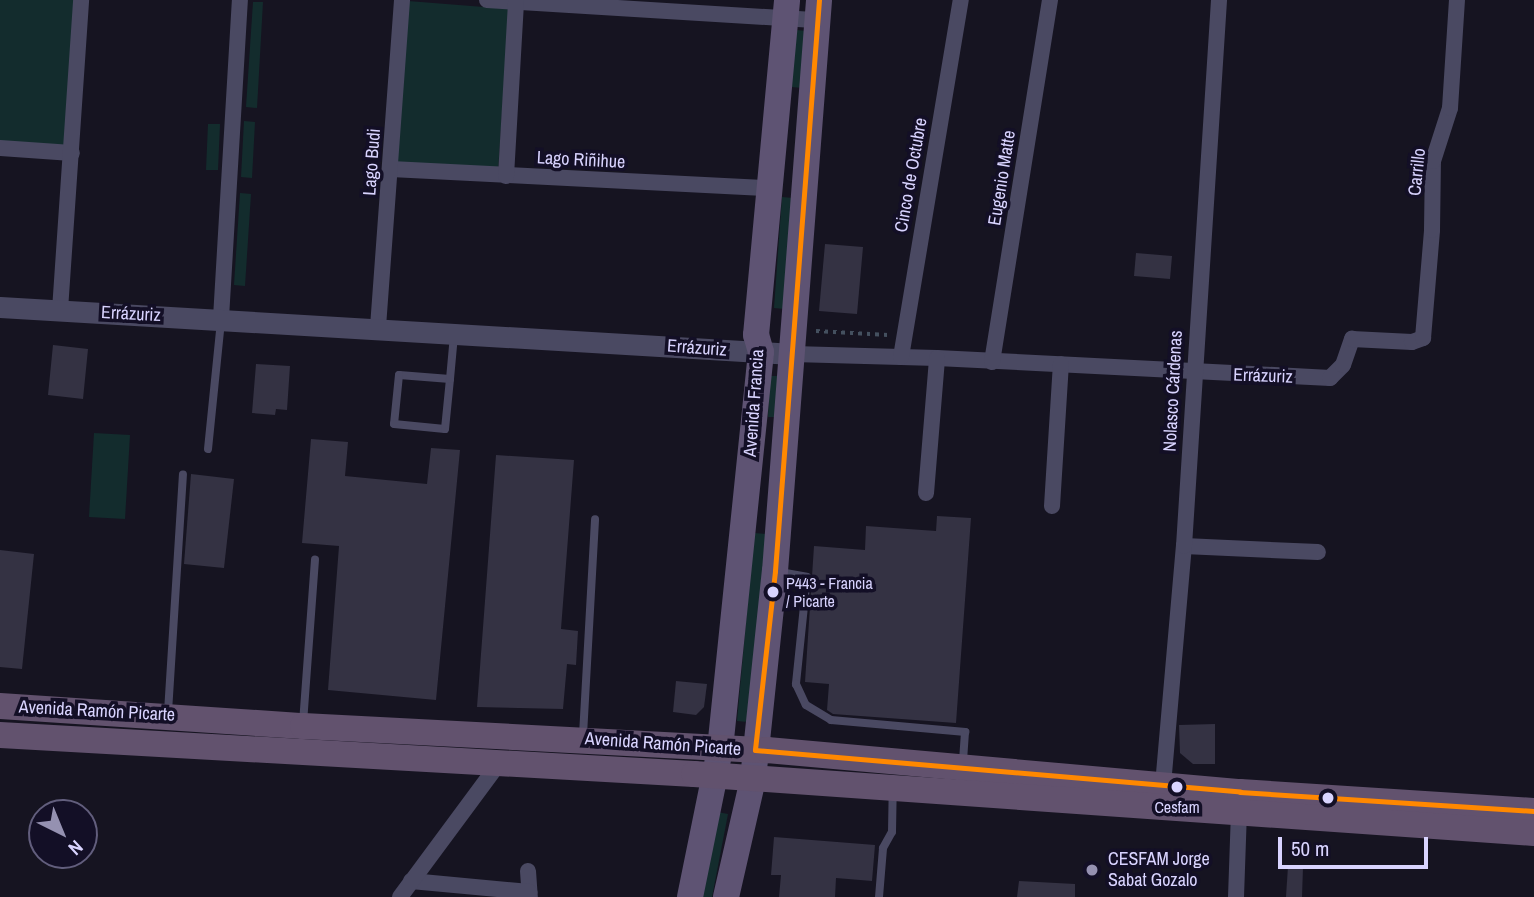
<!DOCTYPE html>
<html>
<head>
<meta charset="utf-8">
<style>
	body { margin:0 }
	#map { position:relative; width:1534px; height:897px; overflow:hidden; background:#161421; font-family:"Archivo Narrow",sans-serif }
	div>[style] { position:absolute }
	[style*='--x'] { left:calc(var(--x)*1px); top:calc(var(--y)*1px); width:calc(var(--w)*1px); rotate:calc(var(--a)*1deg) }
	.green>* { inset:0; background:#132c2d }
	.building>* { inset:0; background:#343243 }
	.path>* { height:3.5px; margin-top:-1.75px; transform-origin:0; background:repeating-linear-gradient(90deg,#44505f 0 3.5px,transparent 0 8.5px) }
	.service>* { height:8px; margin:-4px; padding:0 4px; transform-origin:4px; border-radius:4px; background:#4a4962 }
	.minor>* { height:16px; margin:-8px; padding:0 8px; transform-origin:8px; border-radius:8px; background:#4a4962 }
	.tertiary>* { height:21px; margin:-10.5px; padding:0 10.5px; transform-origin:10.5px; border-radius:10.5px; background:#4a4962 }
	.primary>* { height:26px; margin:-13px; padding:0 13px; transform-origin:13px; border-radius:13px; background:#5e5373 }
	.trunk>* { height:26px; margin:-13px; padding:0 13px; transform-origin:13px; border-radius:13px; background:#62526e }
	.bus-1>* { height:5px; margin:-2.5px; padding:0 2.5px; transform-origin:2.5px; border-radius:2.5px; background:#f80 }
	.dots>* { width:19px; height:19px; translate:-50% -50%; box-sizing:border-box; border:4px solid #130f26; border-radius:50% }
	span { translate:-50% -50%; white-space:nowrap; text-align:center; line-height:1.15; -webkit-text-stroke:7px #130f26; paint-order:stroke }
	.bus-label { font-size:16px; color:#d9d4ff }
	.left { translate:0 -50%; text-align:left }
	.street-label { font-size:18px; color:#d9d4ff }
	.poi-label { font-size:18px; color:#d9d4ff }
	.north { position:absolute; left:28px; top:799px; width:70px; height:70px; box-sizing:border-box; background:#130f26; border:2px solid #625e7d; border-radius:50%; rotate:137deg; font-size:19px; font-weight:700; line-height:28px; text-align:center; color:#d9d4ff }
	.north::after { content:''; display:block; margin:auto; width:24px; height:32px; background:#9591b1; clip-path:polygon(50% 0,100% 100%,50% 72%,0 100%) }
	.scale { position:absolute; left:1278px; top:837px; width:150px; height:32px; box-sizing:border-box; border:4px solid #d9d4ff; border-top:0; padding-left:9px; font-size:21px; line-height:24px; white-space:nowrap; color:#d9d4ff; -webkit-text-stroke:5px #130f26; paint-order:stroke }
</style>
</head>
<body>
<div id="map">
	<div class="green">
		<div style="clip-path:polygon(0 0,77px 0,67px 145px,0 142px)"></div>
		<div style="clip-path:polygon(408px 1px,509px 9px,498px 172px,397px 163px)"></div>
		<div style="clip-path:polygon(253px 2px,263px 2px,257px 108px,246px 107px)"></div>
		<div style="clip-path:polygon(796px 30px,807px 31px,803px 88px,791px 87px)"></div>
		<div style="clip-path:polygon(244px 121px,255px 122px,252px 178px,241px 177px)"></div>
		<div style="clip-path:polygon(208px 124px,220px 124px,218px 170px,206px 170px)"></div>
		<div style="clip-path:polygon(240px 193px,251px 194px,245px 286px,234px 285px)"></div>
		<div style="clip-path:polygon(782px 197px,793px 198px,785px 309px,774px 308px)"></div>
		<div style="clip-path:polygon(770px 376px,780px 376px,778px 417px,768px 417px)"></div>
		<div style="clip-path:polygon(94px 433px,130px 435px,125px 519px,89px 517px)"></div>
		<div style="clip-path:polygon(754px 533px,766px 534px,748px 722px,737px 721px)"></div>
		<div style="clip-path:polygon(717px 812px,728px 814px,712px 897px,701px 897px)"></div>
	</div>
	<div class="building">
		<div style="clip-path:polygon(825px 244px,863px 247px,857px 314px,819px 311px)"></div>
		<div style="clip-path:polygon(1136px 253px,1172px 256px,1170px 279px,1134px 276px)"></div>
		<div style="clip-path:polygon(53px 345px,88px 349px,83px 399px,48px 395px)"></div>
		<div style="clip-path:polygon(256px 364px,290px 366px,287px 410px,276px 409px,275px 415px,252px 413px)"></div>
		<div style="clip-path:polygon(311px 439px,348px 442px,345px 476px,427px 484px,431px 448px,460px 450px,436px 700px,328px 690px,339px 546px,302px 543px)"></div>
		<div style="clip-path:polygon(496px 455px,574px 460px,561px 629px,578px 631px,576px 665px,567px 664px,563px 709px,477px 707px)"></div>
		<div style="clip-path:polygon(191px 474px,234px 479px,224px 568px,184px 564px)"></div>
		<div style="clip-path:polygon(937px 516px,971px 518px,956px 723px,833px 714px,827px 710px,829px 684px,805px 682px,814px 546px,865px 550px,866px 526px,936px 531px)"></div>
		<div style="clip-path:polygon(0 550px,34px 554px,22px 669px,0 667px)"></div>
		<div style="clip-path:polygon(676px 681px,707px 684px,704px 707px,696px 715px,673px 712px)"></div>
		<div style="clip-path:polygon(1215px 724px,1215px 764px,1193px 764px,1180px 753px,1179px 725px)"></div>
		<div style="clip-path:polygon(774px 837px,875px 845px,872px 881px,836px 878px,835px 897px,779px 897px,781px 875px,771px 875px)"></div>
		<div style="clip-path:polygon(1288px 866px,1303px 867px,1302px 897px,1286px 897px)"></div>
		<div style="clip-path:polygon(1019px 881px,1075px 884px,1075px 897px,1017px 897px)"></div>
	</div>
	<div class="path">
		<div style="--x:816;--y:331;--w:72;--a:3.2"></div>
	</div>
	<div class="service">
		<div style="--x:450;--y:379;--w:51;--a:-175.5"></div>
		<div style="--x:399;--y:375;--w:49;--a:95.8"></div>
		<div style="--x:394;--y:424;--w:51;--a:5.6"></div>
		<div style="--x:445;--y:429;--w:50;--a:-84.3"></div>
		<div style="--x:450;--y:379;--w:44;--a:-84.8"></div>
		<div style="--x:208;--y:449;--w:130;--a:-84.2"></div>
		<div style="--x:780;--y:572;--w:27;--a:10"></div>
		<div style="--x:807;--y:577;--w:108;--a:95.9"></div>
		<div style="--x:796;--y:684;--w:23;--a:65"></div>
		<div style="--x:806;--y:705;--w:29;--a:31"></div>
		<div style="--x:831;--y:720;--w:135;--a:5.1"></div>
		<div style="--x:965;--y:732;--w:32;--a:94"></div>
		<div style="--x:168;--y:712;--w:238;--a:-86.4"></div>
		<div style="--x:303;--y:723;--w:164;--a:-85.8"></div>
		<div style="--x:583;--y:735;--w:216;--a:-86.8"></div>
		<div style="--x:879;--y:897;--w:49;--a:-85.3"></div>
		<div style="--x:883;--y:848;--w:18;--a:-61"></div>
		<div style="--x:892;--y:832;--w:39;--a:-89"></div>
	</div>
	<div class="minor">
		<div style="--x:487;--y:0;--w:331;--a:3.5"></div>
		<div style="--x:0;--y:148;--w:72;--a:4"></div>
		<div style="--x:391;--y:169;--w:378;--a:2.9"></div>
		<div style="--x:506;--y:176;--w:173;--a:-86.7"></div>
		<div style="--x:60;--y:310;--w:311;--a:-86.1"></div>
		<div style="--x:221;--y:318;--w:319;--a:-86.6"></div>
		<div style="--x:378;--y:327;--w:328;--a:-85.8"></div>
		<div style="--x:793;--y:354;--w:144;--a:1.6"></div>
		<div style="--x:937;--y:358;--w:394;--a:2.9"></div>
		<div style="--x:1330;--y:378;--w:18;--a:-45"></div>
		<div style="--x:1343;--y:365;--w:28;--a:-71"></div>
		<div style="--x:1352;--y:339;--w:60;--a:2.9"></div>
		<div style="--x:1412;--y:342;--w:12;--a:-20"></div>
		<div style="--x:1423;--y:338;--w:108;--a:-85.2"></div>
		<div style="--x:1432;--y:230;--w:69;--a:-89.2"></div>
		<div style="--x:1433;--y:161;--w:56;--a:-72.2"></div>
		<div style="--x:1450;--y:108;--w:108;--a:-86.3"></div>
		<div style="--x:901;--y:357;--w:362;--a:-80.5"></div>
		<div style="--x:992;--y:362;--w:367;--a:-80.9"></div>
		<div style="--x:926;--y:493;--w:135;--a:-85.3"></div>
		<div style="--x:1052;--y:506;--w:142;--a:-86.4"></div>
		<div style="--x:1184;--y:546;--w:134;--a:2.6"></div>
		<div style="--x:1163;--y:785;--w:240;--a:-85"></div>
		<div style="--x:1184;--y:546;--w:547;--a:-86.33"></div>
		<div style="--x:528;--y:871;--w:26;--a:86"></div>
		<div style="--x:411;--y:881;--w:119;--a:5.3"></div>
		<div style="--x:400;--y:897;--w:167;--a:-53.5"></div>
		<div style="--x:1236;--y:897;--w:85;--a:-88"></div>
	</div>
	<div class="tertiary">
		<div style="--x:0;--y:307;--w:794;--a:3.39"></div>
	</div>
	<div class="primary">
		<div style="--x:690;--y:897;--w:151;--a:-78.5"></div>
		<div style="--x:720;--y:749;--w:399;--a:-84.1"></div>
		<div style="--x:761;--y:352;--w:18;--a:-106"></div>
		<div style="--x:756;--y:335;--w:336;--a:-84.7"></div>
		<div style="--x:726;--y:897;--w:121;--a:-77.1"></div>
		<div style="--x:753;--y:779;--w:209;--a:-84"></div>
		<div style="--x:775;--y:571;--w:573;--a:-85.59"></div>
	</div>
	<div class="trunk">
		<div style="--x:0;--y:706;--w:304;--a:3.8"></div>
		<div style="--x:303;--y:726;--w:465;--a:3"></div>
		<div style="--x:767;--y:750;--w:475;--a:5.1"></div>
		<div style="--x:1240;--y:792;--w:295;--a:3.7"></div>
		<div style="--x:0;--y:735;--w:695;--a:3.22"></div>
		<div style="--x:694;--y:774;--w:842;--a:4.02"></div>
	</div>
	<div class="bus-1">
		<div style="--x:819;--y:0;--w:573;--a:94.41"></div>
		<div style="--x:775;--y:571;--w:180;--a:96.4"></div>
		<div style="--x:755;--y:750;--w:487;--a:4.9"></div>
		<div style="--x:1240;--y:792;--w:295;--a:3.7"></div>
	</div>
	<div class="dots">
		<div style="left:773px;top:592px;background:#d9d4ff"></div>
		<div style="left:1177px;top:787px;background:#d9d4ff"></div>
		<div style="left:1328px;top:798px;background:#d9d4ff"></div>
		<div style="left:1092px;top:870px;background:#9591b1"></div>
	</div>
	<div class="bus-label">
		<span class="left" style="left:786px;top:592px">P443 - Francia<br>/ Picarte</span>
		<span style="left:1177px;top:807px">Cesfam</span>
	</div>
	<div class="street-label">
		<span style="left:581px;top:160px;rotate:3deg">Lago Riñihue</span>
		<span style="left:372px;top:162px;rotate:-86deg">Lago Budi</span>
		<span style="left:1417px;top:172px;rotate:-84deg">Carrillo</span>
		<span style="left:911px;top:175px;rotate:-80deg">Cinco de Octubre</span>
		<span style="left:1002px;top:178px;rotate:-81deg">Eugenio Matte</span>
		<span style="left:131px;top:314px;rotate:3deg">Errázuriz</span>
		<span style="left:697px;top:348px;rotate:4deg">Errázuriz</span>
		<span style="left:1263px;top:376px;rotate:2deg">Errázuriz</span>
		<span style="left:1173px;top:391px;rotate:-87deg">Nolasco Cárdenas</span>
		<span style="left:754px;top:403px;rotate:-86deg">Avenida Francia</span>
		<span style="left:97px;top:711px;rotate:3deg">Avenida Ramón Picarte</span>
		<span style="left:663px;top:744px;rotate:4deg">Avenida Ramón Picarte</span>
	</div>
	<div class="poi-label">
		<span class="left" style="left:1108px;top:870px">CESFAM Jorge<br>Sabat Gozalo</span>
	</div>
	<div class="north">N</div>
	<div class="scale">50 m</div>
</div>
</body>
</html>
